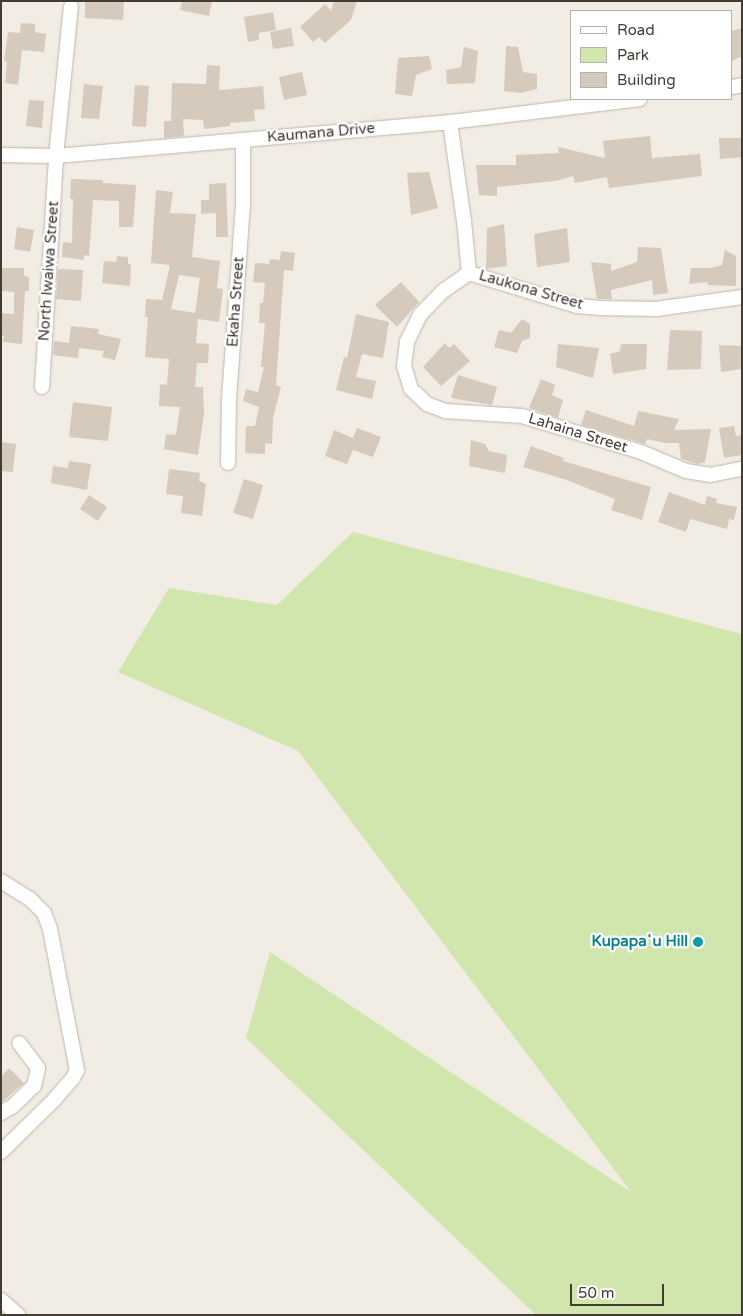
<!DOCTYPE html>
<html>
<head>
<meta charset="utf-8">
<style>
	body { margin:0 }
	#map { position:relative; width:743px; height:1316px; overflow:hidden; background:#f1ece4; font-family:"Varela Round",sans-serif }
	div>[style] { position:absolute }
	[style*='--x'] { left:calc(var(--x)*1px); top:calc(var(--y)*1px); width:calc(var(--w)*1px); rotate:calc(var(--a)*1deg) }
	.green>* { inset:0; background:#d1e6ac }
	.building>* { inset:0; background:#d6cabc }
	.roads { filter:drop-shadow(0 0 1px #c0b6aa) drop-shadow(0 0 1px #c0b6aa) }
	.minor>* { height:14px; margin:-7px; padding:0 7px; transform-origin:7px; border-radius:7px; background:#fff }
	.dots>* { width:14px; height:14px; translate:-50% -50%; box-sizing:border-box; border:2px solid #fff; border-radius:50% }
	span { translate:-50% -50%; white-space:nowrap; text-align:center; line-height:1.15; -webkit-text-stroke:4.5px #fff; paint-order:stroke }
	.street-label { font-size:15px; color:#433c34 }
	.culture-label { font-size:15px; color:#0d838f; font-weight:700 }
	.right { translate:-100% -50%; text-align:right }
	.frame { position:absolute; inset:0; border:2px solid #433c34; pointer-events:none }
	.legend { position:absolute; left:570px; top:10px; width:162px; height:90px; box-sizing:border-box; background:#fff; border:1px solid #b4b1ae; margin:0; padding:6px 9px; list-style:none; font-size:15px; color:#433c34 }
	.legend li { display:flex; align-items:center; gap:10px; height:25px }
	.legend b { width:25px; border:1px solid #b4b1ae }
	.scale { position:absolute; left:570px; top:1284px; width:94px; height:22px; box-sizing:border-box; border:2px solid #433c34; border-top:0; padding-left:6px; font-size:15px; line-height:18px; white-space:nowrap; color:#433c34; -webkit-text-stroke:4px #fff; paint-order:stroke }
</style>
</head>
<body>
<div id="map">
	<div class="green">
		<div style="clip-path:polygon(353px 532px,742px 634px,742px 1315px,536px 1315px,246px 1038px,270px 952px,631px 1192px,298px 751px,118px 672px,169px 588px,277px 605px)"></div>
	</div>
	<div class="building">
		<div style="clip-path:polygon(85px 1px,124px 1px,123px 20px,85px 18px)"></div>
		<div style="clip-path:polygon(182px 1px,212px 1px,209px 16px,180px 10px)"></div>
		<div style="clip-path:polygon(334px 1px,357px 1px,351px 20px,325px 43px,319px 37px,313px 42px,300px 27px,325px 4px,331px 11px)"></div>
		<div style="clip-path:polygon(273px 12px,276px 30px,259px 33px,259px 40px,248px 42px,244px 17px)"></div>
		<div style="clip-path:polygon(21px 23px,35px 24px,35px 32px,46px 34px,44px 52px,22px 50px,18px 85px,5px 83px,7px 62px,4px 61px,8px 32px,20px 33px)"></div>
		<div style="clip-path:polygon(291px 28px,294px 46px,273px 49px,270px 32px)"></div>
		<div style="clip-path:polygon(742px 28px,742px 56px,732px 61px,732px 31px)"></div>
		<div style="clip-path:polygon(506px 46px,518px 47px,523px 72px,537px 74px,537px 89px,521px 93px,504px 91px)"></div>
		<div style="clip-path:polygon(464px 47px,478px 51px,475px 83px,447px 84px,446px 70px,461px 67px)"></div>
		<div style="clip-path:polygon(429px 56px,432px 69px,416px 75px,412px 96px,395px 94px,398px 58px)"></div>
		<div style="clip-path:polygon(207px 65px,220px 66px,219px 90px,263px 86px,265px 109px,254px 110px,255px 121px,230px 123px,230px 126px,204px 129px,203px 120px,183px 119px,184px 136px,164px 138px,164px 121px,171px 121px,172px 83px,206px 84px)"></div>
		<div style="clip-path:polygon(302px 72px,307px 95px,284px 100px,279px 77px)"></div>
		<div style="clip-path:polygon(84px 84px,103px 86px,99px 119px,81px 118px)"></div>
		<div style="clip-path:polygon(135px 85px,149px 86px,146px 127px,132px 126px)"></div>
		<div style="clip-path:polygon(29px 100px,44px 101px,42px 128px,26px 126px)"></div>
		<div style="clip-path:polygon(650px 136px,652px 158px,700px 154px,702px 176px,609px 188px,607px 177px,575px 183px,573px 176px,555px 181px,497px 187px,497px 196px,479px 195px,476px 165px,516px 165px,516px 155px,559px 153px,558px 147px,605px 158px,603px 141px)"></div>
		<div style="clip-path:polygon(719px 138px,742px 138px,742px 157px,720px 159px)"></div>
		<div style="clip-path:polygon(429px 172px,438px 208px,411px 215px,407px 173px)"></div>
		<div style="clip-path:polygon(71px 179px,103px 180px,103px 183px,136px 185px,133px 227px,119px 227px,119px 201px,93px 200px,89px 256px,84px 255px,84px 260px,62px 257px,63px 242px,72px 243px,73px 199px,70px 199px)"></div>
		<div style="clip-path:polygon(226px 183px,228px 237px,216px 237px,216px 213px,201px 214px,201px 200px,209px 200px,209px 184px)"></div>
		<div style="clip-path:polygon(evenodd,156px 190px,173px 192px,170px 213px,196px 214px,192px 257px,220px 261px,217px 288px,223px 289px,219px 322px,198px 319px,196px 343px,209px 344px,208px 363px,197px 363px,195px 387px,203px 387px,204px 414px,198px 455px,164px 449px,166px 434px,176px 435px,180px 407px,159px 406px,160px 384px,167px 385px,169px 359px,145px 357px,148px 317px,145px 317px,146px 299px,162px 300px,170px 265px,151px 263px,156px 190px,179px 275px,200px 278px,195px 313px,171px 309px,179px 275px)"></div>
		<div style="clip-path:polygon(504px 224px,507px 266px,486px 269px,487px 228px)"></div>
		<div style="clip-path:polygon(17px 227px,34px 230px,30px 252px,14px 249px)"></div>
		<div style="clip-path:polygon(567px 228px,570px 262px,537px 267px,534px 234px)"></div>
		<div style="clip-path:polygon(638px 247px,661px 248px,668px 293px,653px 295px,652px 280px,611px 290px,612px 299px,597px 299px,591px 262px,611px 264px,611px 271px,637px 262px)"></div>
		<div style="clip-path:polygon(725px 250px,736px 256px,736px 286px,707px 285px,708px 282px,689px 284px,691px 268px,711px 268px,722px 265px)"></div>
		<div style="clip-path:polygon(281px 251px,295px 253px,293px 271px,284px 270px,276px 385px,281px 387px,273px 418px,272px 444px,265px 443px,265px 454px,245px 453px,246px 426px,255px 426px,259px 407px,243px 401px,246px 389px,258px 392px,264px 367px,261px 367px,265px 323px,259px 323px,260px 303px,263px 303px,265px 283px,253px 282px,255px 263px,269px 264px,270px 259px,280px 260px)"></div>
		<div style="clip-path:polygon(117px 256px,128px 257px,128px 264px,131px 264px,130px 286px,102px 283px,104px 261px,116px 262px)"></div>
		<div style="clip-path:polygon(1px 268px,24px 268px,24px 276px,29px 277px,29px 291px,25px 291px,22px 344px,3px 342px,4px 336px,1px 335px,1px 313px,14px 314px,14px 292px,1px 291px)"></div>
		<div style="clip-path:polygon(61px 269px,83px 270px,81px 301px,56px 299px,58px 270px)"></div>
		<div style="clip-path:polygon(401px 282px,419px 302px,397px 327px,375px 305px)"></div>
		<div style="clip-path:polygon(356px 314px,389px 322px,383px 358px,362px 354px,356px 377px,376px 381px,372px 399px,336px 390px,344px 357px,347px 358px)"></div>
		<div style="clip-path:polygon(522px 319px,530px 324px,530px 338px,522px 341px,517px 353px,494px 347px,499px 330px,511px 333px)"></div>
		<div style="clip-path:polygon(71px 326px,99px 329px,98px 334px,121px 339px,115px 360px,102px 357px,104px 351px,79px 348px,78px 358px,53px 355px,54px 341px,69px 343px)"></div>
		<div style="clip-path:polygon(670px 330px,702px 331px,701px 369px,667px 370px)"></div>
		<div style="clip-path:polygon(445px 343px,449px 348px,454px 344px,470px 361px,441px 386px,423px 367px)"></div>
		<div style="clip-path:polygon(558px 344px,599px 348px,593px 378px,556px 367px)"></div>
		<div style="clip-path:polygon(621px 344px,647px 344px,646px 369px,613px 374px,610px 354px,620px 351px)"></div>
		<div style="clip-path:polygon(719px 345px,742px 346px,742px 369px,721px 372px)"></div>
		<div style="clip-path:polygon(458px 375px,497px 387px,492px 405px,451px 398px)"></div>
		<div style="clip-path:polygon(541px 379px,555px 385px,552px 395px,563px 400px,558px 418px,529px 408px)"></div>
		<div style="clip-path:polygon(73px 402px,112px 407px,108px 441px,69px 437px)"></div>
		<div style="clip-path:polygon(586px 410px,634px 426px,638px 411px,679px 419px,674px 430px,711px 429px,705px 462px,698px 464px,681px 459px,679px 443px,665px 443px,647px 439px,645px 444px,581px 425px)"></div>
		<div style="clip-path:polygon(734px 426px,736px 436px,742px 435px,742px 455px,724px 458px,719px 428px)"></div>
		<div style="clip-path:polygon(357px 428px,381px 437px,373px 457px,353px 450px,347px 464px,325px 456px,334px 430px,353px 438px)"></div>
		<div style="clip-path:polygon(471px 440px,485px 444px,489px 451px,507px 455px,505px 473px,469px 466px)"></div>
		<div style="clip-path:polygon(1px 442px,16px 444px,13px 472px,1px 471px)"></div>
		<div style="clip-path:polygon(531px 446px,564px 458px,563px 461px,651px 487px,642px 520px,611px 510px,615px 499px,564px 479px,523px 467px)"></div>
		<div style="clip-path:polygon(69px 461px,91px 464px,87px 490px,51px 483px,53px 466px,68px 468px)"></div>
		<div style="clip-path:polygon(169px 469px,200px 473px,199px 481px,206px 484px,202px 516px,181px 513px,183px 496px,166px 494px)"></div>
		<div style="clip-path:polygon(244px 479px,263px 485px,253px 519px,233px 513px)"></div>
		<div style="clip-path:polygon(669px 492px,705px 505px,707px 496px,717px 499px,716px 503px,737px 507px,734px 520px,729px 519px,727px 529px,690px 519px,686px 532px,658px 522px)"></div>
		<div style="clip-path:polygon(89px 495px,107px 507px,98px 521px,80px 509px)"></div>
		<div style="clip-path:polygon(9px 1068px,24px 1083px,1px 1103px,1px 1077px)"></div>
	</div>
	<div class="roads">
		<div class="minor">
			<div style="--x:732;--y:87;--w:10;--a:-11"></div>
			<div style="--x:450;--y:122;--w:100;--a:82"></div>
			<div style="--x:464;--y:221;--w:52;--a:84.5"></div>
			<div style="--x:469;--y:273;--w:32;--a:145"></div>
			<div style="--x:443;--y:291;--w:33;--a:134"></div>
			<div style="--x:420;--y:315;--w:30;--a:116"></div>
			<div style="--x:407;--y:342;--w:24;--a:97"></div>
			<div style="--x:404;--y:366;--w:24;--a:73"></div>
			<div style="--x:411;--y:389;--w:22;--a:43"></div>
			<div style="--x:427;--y:404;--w:19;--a:21"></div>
			<div style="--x:445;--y:411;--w:77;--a:3.7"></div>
			<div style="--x:522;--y:416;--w:124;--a:16.8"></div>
			<div style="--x:641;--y:452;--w:49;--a:22.9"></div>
			<div style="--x:686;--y:471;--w:24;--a:9"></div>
			<div style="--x:710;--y:475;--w:33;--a:-11"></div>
			<div style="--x:1;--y:155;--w:55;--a:1"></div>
			<div style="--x:56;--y:156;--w:395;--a:-4.9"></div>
			<div style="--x:450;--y:122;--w:191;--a:-6.9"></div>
			<div style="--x:469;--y:273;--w:113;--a:17"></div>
			<div style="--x:577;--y:306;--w:21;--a:5"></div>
			<div style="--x:598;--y:308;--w:58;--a:1"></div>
			<div style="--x:656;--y:309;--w:87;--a:-7.9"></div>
			<div style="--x:42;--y:387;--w:231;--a:-86.5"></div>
			<div style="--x:56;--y:156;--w:150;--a:-84.3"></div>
			<div style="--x:228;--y:463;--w:64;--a:-89.1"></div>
			<div style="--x:229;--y:399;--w:195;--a:-85.9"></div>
			<div style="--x:243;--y:205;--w:65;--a:-90"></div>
			<div style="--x:1;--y:881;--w:34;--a:32"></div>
			<div style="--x:30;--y:899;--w:20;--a:45"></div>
			<div style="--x:44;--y:913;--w:17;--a:69"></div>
			<div style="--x:50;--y:929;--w:144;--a:79.2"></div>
			<div style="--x:77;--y:1070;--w:9;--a:117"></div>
			<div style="--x:73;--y:1078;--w:28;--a:131"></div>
			<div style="--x:55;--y:1099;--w:76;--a:135.5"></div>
			<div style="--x:1;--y:1113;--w:14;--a:-30"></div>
			<div style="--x:13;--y:1106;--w:29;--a:-44"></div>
			<div style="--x:34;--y:1086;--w:18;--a:-77"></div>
			<div style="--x:38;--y:1068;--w:31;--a:-127"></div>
			<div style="--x:1;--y:1300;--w:23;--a:41"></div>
		</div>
	</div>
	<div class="dots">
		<div style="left:698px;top:942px;background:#0f9aa8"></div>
	</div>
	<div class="street-label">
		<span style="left:321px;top:133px;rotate:-5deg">Kaumana Drive</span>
		<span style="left:49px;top:271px;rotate:-86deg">North Iwaiwa Street</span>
		<span style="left:531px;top:290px;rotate:16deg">Laukona Street</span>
		<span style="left:236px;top:302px;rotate:-86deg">Ekaha Street</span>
		<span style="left:578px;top:433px;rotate:17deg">Lahaina Street</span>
	</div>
	<div class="culture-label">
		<span class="right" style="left:688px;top:942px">Kupapaʻu Hill</span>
	</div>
	<div class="frame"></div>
	<ul class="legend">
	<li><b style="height:6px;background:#fff"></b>Road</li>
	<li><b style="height:14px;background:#d1e6ac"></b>Park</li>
	<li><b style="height:14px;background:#d6cabc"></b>Building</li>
	</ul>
	<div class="scale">50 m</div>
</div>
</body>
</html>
